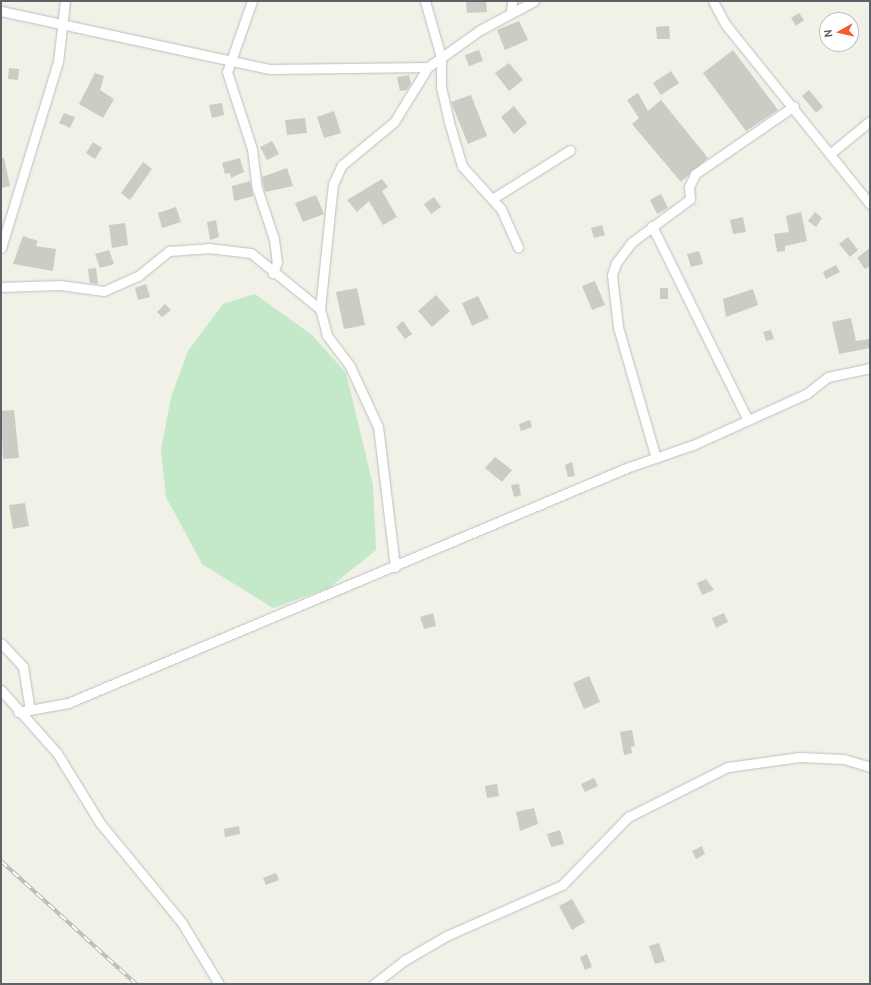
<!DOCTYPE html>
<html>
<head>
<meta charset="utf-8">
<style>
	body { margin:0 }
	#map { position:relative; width:871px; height:985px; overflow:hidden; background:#f1f1e7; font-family:Cabin,sans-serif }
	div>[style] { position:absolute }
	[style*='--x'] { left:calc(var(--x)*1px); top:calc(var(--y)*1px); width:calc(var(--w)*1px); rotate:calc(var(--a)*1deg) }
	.green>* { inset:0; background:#c3e9c9 }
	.building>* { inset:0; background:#cccbc4 }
	.roads { filter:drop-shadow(0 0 1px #bbbec3) drop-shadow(0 0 1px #bbbec3) }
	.street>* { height:9px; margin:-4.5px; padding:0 4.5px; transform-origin:4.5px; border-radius:4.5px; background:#fff }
	.rail>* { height:4px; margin-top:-2px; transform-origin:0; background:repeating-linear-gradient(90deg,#fff 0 8px,#bababb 0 16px); box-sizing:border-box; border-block:1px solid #bababb }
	span { translate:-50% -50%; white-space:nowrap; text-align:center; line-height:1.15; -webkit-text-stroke:4px #fff; paint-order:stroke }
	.frame { position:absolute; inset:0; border:2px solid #5e6168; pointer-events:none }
	.north { position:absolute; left:819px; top:12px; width:40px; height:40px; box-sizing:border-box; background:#fff; border:1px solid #bfc0c3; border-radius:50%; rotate:262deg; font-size:11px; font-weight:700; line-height:16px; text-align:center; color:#5e6168 }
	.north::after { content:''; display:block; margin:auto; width:14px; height:18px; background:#f25c2d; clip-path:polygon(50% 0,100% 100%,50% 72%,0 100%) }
</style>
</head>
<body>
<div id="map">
	<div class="green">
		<div style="clip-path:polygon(255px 294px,312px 335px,346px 373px,373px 485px,376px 550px,329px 588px,273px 608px,202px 564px,166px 497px,161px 450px,171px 397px,188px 351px,223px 304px)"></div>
	</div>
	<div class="building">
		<div style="clip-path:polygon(466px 1px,486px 1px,487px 12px,467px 13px)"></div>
		<div style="clip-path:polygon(799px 13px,804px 20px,796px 26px,791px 18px)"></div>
		<div style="clip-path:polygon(519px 21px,528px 40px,505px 50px,497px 30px)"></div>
		<div style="clip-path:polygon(669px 26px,670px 39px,657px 39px,656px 27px)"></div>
		<div style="clip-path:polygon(479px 50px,483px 61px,469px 66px,465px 55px)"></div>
		<div style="clip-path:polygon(733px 50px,778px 110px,746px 131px,703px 73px)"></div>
		<div style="clip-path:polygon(509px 63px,523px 80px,509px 91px,495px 73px)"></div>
		<div style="clip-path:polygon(9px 68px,19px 69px,18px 80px,8px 79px)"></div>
		<div style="clip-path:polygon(671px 71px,679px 83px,661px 95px,653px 83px)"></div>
		<div style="clip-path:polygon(95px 73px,104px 76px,100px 90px,114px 99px,103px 118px,79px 104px)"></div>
		<div style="clip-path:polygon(409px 75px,411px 84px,407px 90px,400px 91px,397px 77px)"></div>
		<div style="clip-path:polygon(809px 90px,823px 107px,816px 113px,802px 96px)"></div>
		<div style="clip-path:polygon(638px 93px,648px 111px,661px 100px,708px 158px,681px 182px,632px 124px,639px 118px,627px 100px)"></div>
		<div style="clip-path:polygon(471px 95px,487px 136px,468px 144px,451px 102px)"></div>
		<div style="clip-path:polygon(222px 103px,224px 115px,212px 118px,209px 105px)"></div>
		<div style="clip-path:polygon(514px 106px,527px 123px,514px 134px,501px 117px)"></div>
		<div style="clip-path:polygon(334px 111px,341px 133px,324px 138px,317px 117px)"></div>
		<div style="clip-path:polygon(64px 113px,75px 117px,70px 128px,59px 123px)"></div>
		<div style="clip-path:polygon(305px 118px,307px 133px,287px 135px,285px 120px)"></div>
		<div style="clip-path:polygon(272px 141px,279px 154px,267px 160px,260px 147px)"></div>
		<div style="clip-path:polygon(93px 142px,102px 148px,95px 159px,86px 153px)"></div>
		<div style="clip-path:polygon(1px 158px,4px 158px,10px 186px,1px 188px)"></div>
		<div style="clip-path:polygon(240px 158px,244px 172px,231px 178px,230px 173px,225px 174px,222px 163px)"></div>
		<div style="clip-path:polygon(143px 162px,152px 169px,130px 200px,121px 193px)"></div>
		<div style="clip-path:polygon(287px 168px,293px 186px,265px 192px,262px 177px)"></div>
		<div style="clip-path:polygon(382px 179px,388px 187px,382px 191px,397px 217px,383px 225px,369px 201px,357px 212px,347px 200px)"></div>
		<div style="clip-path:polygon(250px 181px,253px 196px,234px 201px,232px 186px)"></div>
		<div style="clip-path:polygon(661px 194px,668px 208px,657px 214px,650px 200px)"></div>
		<div style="clip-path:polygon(316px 195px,324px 214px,303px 222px,295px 203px)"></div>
		<div style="clip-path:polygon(434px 197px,441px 207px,431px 214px,424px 204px)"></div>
		<div style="clip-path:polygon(176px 207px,181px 222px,162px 228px,158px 213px)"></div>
		<div style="clip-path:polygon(801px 212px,807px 241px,785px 246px,785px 251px,777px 252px,774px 234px,789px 232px,786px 216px)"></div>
		<div style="clip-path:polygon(815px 212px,822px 218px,816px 227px,808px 221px)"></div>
		<div style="clip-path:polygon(743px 217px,746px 232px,733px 234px,730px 220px)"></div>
		<div style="clip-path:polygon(216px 220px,219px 237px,210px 240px,207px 222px)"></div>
		<div style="clip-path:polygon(125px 223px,128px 245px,112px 248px,109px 225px)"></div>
		<div style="clip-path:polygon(602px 225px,605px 235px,594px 238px,591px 228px)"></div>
		<div style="clip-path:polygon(23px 236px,38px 241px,36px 246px,56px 249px,53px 271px,13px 264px)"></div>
		<div style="clip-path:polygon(848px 237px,858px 250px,850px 257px,839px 244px)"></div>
		<div style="clip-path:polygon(870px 248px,870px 266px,865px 269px,857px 258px)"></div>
		<div style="clip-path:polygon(109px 250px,114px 264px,100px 268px,95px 254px)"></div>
		<div style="clip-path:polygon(699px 251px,703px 264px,691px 267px,687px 254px)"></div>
		<div style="clip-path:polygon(836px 265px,840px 272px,826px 279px,823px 272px)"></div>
		<div style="clip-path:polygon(96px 268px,98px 284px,90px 283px,88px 269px)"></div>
		<div style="clip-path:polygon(595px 281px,605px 305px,592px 310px,582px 286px)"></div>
		<div style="clip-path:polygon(146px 284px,150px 297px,138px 300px,135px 288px)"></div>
		<div style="clip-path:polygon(357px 288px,365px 325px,344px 329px,336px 292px)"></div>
		<div style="clip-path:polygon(660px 288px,668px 288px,668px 299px,660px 299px)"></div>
		<div style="clip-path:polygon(753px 289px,758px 305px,726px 317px,723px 299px)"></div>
		<div style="clip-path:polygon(436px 295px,450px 311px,432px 327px,418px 311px)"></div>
		<div style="clip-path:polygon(478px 296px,489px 318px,472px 326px,462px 303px)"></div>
		<div style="clip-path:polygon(165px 304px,171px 310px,162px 317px,157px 312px)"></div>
		<div style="clip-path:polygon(851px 318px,856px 341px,870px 339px,870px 348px,839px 354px,832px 322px)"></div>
		<div style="clip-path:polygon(403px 321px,412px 334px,405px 339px,396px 327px)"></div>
		<div style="clip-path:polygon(771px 330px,774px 339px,766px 341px,763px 332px)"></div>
		<div style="clip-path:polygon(14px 410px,19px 458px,3px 459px,1px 411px)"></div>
		<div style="clip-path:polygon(530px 420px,532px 427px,521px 431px,519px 424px)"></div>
		<div style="clip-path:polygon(495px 457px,512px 470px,502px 482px,485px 468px)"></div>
		<div style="clip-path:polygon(572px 462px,575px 476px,568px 477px,565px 465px)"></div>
		<div style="clip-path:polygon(519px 484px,521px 495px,514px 497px,511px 485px)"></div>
		<div style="clip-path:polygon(25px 503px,29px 526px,13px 529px,9px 505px)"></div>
		<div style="clip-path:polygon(706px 579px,714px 590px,702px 595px,697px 583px)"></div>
		<div style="clip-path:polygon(433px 613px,436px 626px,424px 629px,420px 617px)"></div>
		<div style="clip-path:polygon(724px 613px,728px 622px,716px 628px,712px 618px)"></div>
		<div style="clip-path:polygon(589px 676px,600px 702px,584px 709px,573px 683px)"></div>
		<div style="clip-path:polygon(632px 730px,635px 746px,631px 747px,632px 753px,624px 755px,620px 732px)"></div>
		<div style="clip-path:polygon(594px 778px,598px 786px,585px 792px,581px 784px)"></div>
		<div style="clip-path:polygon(497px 784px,499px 796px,487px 798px,485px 786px)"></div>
		<div style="clip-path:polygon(534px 808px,538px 824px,520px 831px,516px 812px)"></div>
		<div style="clip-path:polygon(239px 826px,240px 834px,225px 837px,224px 829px)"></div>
		<div style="clip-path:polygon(560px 830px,564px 844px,551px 847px,547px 834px)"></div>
		<div style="clip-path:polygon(702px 846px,705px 854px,696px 859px,692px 851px)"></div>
		<div style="clip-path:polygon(276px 873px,279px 880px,266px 885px,263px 878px)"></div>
		<div style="clip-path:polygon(572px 899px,585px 922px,572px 930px,559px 906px)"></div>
		<div style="clip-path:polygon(659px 943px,665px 961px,655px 964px,649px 946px)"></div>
		<div style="clip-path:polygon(587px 954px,592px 967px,585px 970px,580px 957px)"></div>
	</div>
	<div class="roads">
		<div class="street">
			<div style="--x:252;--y:1;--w:75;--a:109.4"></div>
			<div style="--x:227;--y:72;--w:81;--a:72"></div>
			<div style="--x:252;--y:149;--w:39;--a:83"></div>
			<div style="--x:257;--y:188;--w:54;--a:71.6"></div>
			<div style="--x:274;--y:239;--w:23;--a:83"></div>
			<div style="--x:277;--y:262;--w:12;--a:110"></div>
			<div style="--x:425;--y:1;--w:58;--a:74.1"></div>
			<div style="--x:441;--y:57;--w:30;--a:90"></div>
			<div style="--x:441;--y:87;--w:36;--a:77"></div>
			<div style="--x:449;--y:122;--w:46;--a:73.5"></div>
			<div style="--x:462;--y:166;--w:58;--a:47.8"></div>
			<div style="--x:501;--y:209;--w:42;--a:65.9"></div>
			<div style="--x:713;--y:1;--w:27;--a:62"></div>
			<div style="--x:726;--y:25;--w:230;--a:51.2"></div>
			<div style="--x:1;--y:11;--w:275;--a:12.2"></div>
			<div style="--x:270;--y:69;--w:158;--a:-0.7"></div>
			<div style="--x:511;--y:13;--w:12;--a:-85"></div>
			<div style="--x:831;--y:153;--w:50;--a:-39.4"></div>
			<div style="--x:492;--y:199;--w:92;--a:-32.1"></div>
			<div style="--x:652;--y:226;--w:216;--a:63.7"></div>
			<div style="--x:1;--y:248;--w:195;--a:-73"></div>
			<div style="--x:58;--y:62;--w:61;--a:-83.5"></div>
			<div style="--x:1;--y:287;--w:59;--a:-1.9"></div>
			<div style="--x:60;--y:285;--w:44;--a:7.8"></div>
			<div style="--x:104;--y:291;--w:37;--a:-24"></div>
			<div style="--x:138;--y:276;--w:40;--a:-39"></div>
			<div style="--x:169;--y:251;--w:39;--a:-4"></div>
			<div style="--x:208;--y:248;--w:43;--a:6.6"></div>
			<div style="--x:251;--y:253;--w:89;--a:39.1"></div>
			<div style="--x:656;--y:458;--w:136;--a:-106.2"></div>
			<div style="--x:618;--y:327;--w:52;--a:-96.6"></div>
			<div style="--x:612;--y:275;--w:13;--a:-72"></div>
			<div style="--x:616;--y:263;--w:26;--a:-53"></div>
			<div style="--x:632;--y:242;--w:72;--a:-36.6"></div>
			<div style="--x:690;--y:199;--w:12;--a:-95"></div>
			<div style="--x:689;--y:187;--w:14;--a:-65"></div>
			<div style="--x:695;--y:174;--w:120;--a:-34.5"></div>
			<div style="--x:395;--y:567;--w:141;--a:-96.9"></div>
			<div style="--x:378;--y:427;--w:67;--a:-114.7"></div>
			<div style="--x:350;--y:366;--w:39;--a:-127"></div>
			<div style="--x:327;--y:335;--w:27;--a:-105"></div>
			<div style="--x:320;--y:309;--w:126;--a:-84.1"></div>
			<div style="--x:333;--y:184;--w:21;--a:-65"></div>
			<div style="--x:342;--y:165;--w:67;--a:-39.6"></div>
			<div style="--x:394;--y:122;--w:65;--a:-58.3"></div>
			<div style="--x:428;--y:67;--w:64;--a:-35.4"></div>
			<div style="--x:480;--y:30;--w:61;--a:-28.2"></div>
			<div style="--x:1;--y:643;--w:33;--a:47"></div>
			<div style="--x:23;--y:667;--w:44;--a:80.8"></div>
			<div style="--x:1;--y:690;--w:84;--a:48.4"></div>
			<div style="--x:57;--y:753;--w:82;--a:58.4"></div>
			<div style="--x:100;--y:823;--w:129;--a:50.6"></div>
			<div style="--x:182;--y:923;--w:71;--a:58.8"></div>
			<div style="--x:18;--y:712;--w:51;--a:-10.2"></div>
			<div style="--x:68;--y:703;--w:609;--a:-22.82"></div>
			<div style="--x:629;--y:467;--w:68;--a:-19"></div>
			<div style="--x:693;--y:445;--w:124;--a:-24.3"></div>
			<div style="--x:806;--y:394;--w:28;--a:-38"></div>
			<div style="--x:828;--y:377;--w:43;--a:-12.1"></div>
			<div style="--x:374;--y:984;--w:39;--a:-38"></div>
			<div style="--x:405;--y:960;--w:48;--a:-30.3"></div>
			<div style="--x:446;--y:936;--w:127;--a:-23.7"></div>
			<div style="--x:562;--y:885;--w:95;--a:-45.9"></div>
			<div style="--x:628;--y:817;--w:112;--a:-26.6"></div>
			<div style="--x:728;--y:767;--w:72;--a:-8"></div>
			<div style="--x:799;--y:757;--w:45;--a:2.5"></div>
			<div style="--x:844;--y:759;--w:27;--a:17"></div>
		</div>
	</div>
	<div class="rail">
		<div style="--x:1;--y:861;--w:183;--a:42.3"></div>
	</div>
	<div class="frame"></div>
	<div class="north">N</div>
</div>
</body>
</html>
